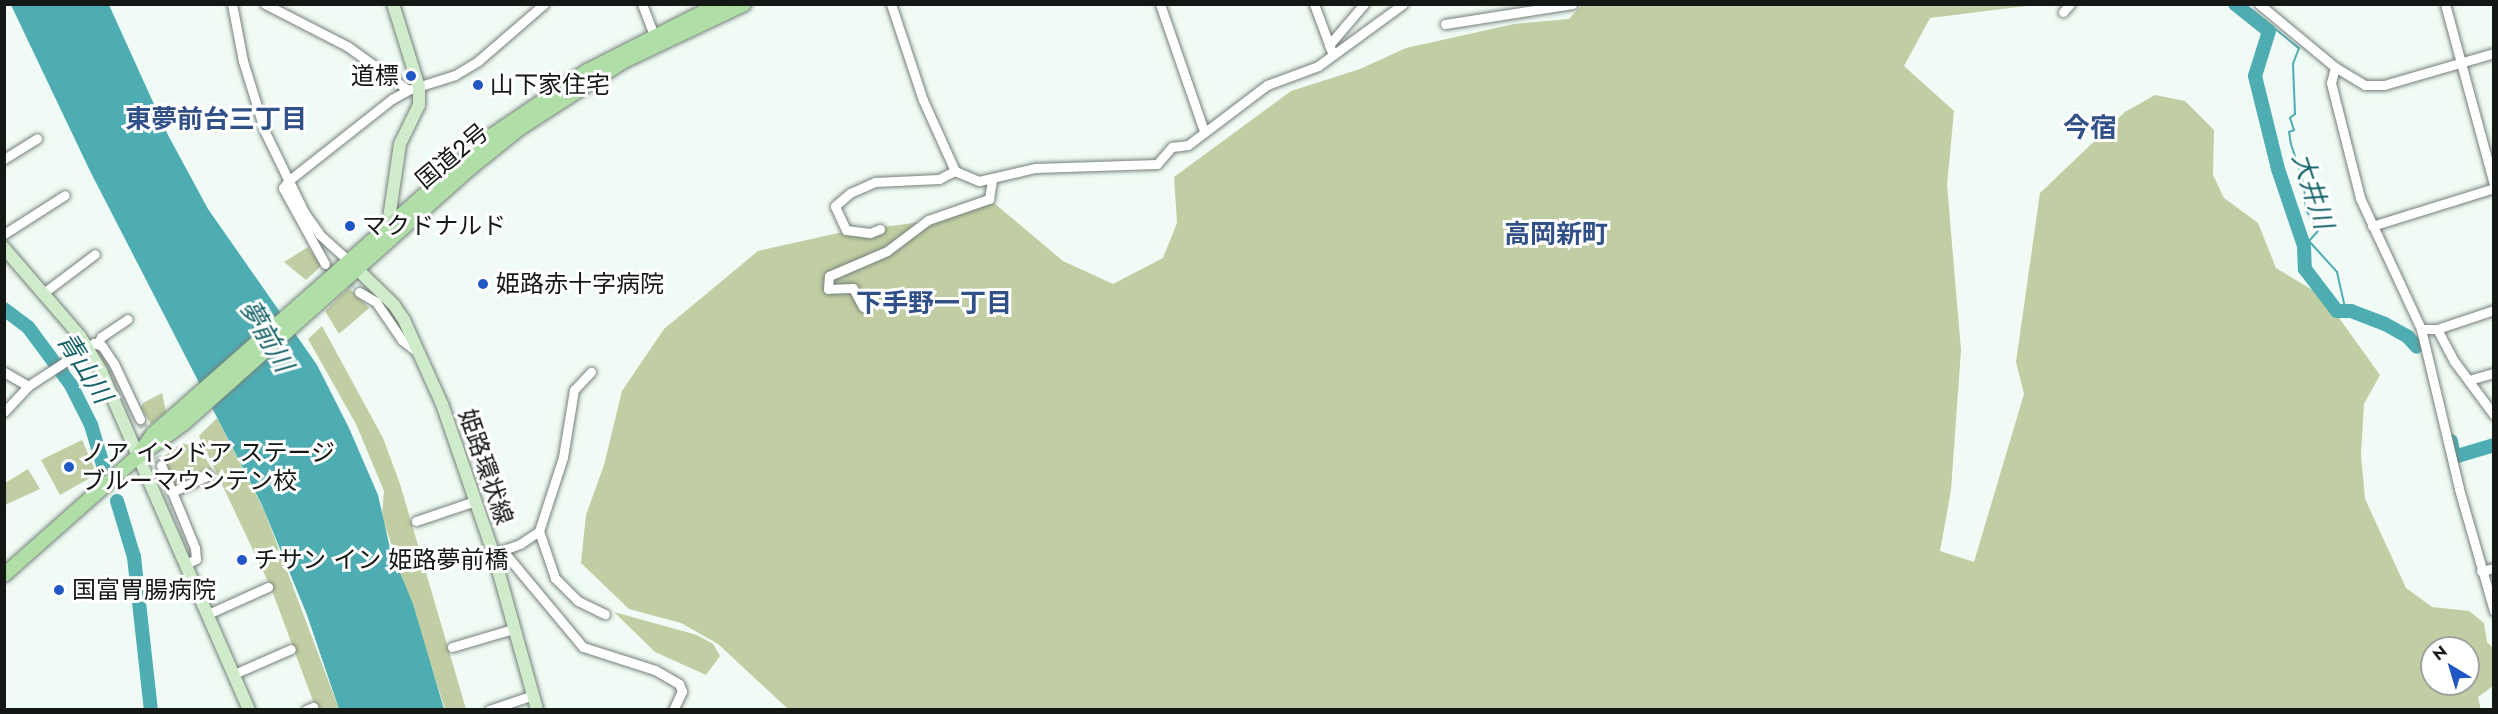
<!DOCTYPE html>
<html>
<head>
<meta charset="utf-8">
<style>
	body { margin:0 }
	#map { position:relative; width:2498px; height:714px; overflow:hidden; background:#effbf4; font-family:Jost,"Noto Sans JP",sans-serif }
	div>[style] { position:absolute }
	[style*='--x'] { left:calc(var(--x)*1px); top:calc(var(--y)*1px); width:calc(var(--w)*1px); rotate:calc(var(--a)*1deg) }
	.green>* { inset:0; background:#c1cea3 }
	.water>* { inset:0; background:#4eadb3 }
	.stream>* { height:2px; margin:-1px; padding:0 1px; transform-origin:1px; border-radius:1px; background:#4eadb3 }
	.river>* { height:14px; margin:-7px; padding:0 7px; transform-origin:7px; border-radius:7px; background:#4eadb3 }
	.minor-tunnel>* { height:9px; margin-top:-4.5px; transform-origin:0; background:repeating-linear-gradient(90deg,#ced9d3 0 9px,transparent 0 13.5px) }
	.roads { filter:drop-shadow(0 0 2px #76807a) drop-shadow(0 0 2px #76807a) }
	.minor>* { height:9px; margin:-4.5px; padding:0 4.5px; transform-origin:4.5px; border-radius:4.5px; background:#fff }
	.major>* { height:12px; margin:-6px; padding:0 6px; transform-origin:6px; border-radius:6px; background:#cfecca }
	.highway>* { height:14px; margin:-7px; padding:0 7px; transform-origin:7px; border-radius:7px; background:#afdfa7 }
	.dots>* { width:16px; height:16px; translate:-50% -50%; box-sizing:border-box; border:3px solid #fff; border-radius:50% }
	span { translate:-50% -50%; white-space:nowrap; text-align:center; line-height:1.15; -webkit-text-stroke:6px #fff; paint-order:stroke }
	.poi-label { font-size:24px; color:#141815 }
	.right { translate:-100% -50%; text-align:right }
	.left { translate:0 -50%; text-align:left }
	.street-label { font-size:24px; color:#141815 }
	.neighbourhood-label { font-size:26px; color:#325088; font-weight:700 }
	.water-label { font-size:26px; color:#146368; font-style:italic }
	.quarter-label { font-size:27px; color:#325088; font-weight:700 }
	.frame { position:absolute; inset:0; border:6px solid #141815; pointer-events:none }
	.north { position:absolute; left:2420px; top:636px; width:60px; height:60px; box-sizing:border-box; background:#fff; border:2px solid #a1a3a1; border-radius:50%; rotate:322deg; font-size:16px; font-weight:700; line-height:24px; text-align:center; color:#141815 }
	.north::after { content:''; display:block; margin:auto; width:21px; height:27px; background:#2057c4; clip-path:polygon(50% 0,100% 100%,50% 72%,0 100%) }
</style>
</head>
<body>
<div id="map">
	<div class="green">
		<div style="clip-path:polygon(evenodd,1582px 5px,2034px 5px,1930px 18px,1904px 66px,1954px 111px,1947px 185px,1961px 350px,1951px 490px,1940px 551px,1974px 562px,2024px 394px,2016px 362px,2040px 193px,2125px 112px,2155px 95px,2185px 101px,2214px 130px,2213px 175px,2224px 198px,2258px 223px,2276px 268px,2324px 297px,2380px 375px,2364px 404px,2361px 454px,2365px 499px,2406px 588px,2432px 607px,2469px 611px,2484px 623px,2487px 642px,2493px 648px,2493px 686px,2478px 697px,2481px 710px,788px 709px,718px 644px,681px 623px,629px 609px,581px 563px,586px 515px,604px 465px,622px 391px,664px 329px,758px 251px,843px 232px,946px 219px,994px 203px,1063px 261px,1113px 284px,1163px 258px,1177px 223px,1174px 177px,1291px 91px,1360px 69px,1406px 48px,1514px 24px,1569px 19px,1582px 5px,2432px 648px,2468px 648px,2468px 684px,2432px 684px,2432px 648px)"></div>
		<div style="clip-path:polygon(308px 247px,321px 266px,306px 280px,284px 262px)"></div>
		<div style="clip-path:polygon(349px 288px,369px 308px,339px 334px,325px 311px)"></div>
		<div style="clip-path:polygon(322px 326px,383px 438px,400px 484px,466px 709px,445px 709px,382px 516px,384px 491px,356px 424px,308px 339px)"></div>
		<div style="clip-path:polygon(162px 393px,166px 412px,151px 424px,141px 408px,143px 403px)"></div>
		<div style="clip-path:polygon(217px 418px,264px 510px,339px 709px,316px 709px,271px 588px,199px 436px)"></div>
		<div style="clip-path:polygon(82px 440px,97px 474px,60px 495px,41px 460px)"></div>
		<div style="clip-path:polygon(182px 443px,200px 449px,212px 469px,174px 487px,164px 456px)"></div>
		<div style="clip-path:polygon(28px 469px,40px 489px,5px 505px,5px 483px)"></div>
		<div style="clip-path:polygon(614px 612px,697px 635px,713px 644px,720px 656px,706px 675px,655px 652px)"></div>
	</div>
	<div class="water">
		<div style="clip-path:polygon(11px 5px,109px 5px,168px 135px,208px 209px,317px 365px,349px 428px,378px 495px,390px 548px,413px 604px,444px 709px,339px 709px,307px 615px,262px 505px,90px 171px)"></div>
	</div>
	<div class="stream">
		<div style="--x:2274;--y:28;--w:32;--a:39"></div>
		<div style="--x:2299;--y:48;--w:17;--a:111"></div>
		<div style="--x:2293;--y:64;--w:50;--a:87.7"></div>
		<div style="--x:2295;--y:114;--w:6;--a:141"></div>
		<div style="--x:2290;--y:118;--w:13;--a:72"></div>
		<div style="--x:2294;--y:130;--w:5;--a:158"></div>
		<div style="--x:2289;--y:132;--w:12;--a:81"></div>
		<div style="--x:2291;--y:144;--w:42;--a:72"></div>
		<div style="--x:2304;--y:184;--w:26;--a:86"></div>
		<div style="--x:2306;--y:210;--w:24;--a:60"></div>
		<div style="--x:2318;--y:231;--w:13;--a:132"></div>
		<div style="--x:2309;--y:241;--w:42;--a:47.9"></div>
		<div style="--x:2337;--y:272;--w:41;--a:77.3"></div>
	</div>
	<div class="river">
		<div style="--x:2235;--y:4;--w:43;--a:38.5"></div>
		<div style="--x:2269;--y:31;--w:47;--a:107.3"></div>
		<div style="--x:2255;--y:76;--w:96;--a:76.1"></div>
		<div style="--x:2278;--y:169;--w:81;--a:71.3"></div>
		<div style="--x:2304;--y:246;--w:23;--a:88"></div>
		<div style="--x:2305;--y:269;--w:53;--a:52.7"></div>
		<div style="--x:2337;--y:311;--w:14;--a:0"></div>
		<div style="--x:2351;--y:311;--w:36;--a:21"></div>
		<div style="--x:2385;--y:324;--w:26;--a:29"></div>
		<div style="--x:2408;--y:337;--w:13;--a:48"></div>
		<div style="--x:4;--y:309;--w:30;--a:37"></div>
		<div style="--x:28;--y:327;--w:72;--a:53.4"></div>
		<div style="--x:71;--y:385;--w:45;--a:63.4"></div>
		<div style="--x:91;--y:425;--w:42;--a:73.3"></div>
		<div style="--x:2451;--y:441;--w:16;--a:79"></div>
		<div style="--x:2454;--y:457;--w:42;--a:-16.7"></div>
		<div style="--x:117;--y:501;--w:59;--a:73.1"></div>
		<div style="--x:134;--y:557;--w:154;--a:83.7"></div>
	</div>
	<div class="minor-tunnel">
		<div style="--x:325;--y:264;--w:44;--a:39.5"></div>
		<div style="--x:140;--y:419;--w:51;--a:65.5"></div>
	</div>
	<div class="roads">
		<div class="minor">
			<div style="--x:232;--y:4;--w:58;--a:79.1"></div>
			<div style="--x:243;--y:61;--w:74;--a:72.8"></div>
			<div style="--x:265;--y:132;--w:89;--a:64"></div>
			<div style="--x:304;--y:212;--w:28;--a:55"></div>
			<div style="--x:320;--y:235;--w:39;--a:42"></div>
			<div style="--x:265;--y:4;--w:92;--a:27.1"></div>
			<div style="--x:347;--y:46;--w:75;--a:35.8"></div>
			<div style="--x:642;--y:4;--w:33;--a:69"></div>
			<div style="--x:891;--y:4;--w:101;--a:71.6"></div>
			<div style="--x:923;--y:100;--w:78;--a:65.7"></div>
			<div style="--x:955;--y:171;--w:26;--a:23"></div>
			<div style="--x:979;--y:181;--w:57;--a:-13.1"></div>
			<div style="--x:1035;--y:168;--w:122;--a:-1.9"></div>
			<div style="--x:1157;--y:164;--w:23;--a:-49"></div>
			<div style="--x:1172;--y:147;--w:16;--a:-7"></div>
			<div style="--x:1188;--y:145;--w:99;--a:-37.2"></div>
			<div style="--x:1267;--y:85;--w:54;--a:-20.4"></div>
			<div style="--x:1318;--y:66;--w:105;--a:-36.1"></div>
			<div style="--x:1160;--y:4;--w:134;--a:70.9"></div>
			<div style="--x:1314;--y:4;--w:54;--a:69.6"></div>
			<div style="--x:2259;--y:4;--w:99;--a:39.7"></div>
			<div style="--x:2335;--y:67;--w:35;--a:31"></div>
			<div style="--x:2365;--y:85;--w:19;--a:0"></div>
			<div style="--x:2384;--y:85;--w:115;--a:-16.2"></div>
			<div style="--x:2445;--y:4;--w:187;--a:74.8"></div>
			<div style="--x:2063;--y:12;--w:11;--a:-49"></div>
			<div style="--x:1445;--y:24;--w:129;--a:-8.9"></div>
			<div style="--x:1329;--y:45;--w:54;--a:-49.5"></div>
			<div style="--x:2335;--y:67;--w:16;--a:104"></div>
			<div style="--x:2331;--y:83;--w:119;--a:75.8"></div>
			<div style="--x:2360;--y:198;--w:145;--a:65"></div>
			<div style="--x:2421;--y:329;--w:164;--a:76.6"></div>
			<div style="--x:2459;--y:489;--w:127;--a:74"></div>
			<div style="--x:4;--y:159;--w:39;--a:-32"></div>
			<div style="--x:2372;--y:226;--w:128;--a:-17.3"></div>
			<div style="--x:880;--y:229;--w:11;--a:158"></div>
			<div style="--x:870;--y:233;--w:24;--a:-173"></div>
			<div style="--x:846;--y:230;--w:26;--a:-115"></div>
			<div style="--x:835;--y:206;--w:20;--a:-41"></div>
			<div style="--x:850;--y:193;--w:27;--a:-24"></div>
			<div style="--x:875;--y:182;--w:64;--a:-2.7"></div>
			<div style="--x:939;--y:179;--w:18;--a:-27"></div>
			<div style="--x:4;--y:234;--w:72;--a:-32.6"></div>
			<div style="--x:325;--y:264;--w:87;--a:-118.9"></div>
			<div style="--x:283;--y:188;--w:9;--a:-54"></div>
			<div style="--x:288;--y:181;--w:132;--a:-38.3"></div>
			<div style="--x:392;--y:99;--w:18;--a:-29"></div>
			<div style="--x:408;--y:90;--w:49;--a:-17.7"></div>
			<div style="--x:455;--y:75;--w:27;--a:-31"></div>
			<div style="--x:478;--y:61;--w:87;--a:-40.8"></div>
			<div style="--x:359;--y:292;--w:20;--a:30"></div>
			<div style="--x:376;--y:302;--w:46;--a:55.6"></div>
			<div style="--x:402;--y:340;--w:18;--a:38"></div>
			<div style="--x:42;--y:294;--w:66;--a:-37"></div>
			<div style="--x:863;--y:307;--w:21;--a:-118"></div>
			<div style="--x:853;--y:288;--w:25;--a:178"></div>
			<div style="--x:828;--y:289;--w:13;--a:-86"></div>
			<div style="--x:829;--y:276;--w:63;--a:-23.3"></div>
			<div style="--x:887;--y:251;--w:51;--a:-37.1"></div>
			<div style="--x:928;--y:220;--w:65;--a:-19"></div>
			<div style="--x:989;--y:199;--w:20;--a:-81"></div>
			<div style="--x:2421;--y:329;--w:16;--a:0"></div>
			<div style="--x:2437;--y:329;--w:60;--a:-18.4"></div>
			<div style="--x:2437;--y:329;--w:36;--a:62"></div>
			<div style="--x:2454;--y:361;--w:67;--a:53.5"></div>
			<div style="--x:98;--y:343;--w:7;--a:-63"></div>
			<div style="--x:101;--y:337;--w:32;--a:-34"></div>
			<div style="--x:4;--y:372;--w:28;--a:30"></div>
			<div style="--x:2469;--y:380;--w:26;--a:-16"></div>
			<div style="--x:4;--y:412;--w:35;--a:-47"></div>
			<div style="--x:28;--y:386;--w:79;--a:-33.1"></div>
			<div style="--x:94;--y:343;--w:9;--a:21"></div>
			<div style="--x:102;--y:346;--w:22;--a:56"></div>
			<div style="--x:114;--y:364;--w:61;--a:64.7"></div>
			<div style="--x:161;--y:465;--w:90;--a:67.7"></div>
			<div style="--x:195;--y:548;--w:11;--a:85"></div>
			<div style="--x:196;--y:559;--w:11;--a:153"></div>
			<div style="--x:172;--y:492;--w:41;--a:-24.7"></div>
			<div style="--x:416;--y:521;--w:62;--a:-18.7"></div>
			<div style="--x:539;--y:531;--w:50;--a:71.2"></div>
			<div style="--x:555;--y:578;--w:33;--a:45"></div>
			<div style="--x:578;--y:601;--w:30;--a:26"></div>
			<div style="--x:503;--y:551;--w:125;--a:50.2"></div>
			<div style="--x:583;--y:647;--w:76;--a:17.7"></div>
			<div style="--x:655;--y:670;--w:28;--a:30"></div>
			<div style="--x:679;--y:684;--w:8;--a:67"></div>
			<div style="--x:682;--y:691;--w:21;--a:115"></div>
			<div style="--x:498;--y:552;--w:23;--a:-20"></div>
			<div style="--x:520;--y:544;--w:23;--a:-34"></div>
			<div style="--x:539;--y:531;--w:78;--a:-72"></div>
			<div style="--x:563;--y:457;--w:68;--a:-80.7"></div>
			<div style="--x:574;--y:390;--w:25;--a:-47"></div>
			<div style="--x:2481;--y:571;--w:13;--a:-13"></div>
			<div style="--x:208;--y:614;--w:66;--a:-24.2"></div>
			<div style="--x:452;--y:647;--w:64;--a:-16.4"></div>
			<div style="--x:234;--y:674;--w:62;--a:-23.7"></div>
			<div style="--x:306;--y:710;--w:8;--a:-23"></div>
			<div style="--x:489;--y:710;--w:46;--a:-18.8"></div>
		</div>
		<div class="major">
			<div style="--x:393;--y:4;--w:87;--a:72.6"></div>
			<div style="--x:419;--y:87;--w:18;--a:90"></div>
			<div style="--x:419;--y:105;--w:43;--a:116"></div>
			<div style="--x:400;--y:144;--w:69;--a:98.4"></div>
			<div style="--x:390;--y:212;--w:10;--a:53"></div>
			<div style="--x:4;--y:248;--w:116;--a:49.2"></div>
			<div style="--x:80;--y:336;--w:41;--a:59"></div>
			<div style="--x:101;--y:371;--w:370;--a:66.4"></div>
			<div style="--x:351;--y:263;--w:60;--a:44.3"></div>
			<div style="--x:394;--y:305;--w:18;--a:56"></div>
			<div style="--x:404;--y:320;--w:92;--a:65.7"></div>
			<div style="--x:442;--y:404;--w:157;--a:71"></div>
			<div style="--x:493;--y:552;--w:164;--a:74.4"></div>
		</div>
		<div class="highway">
			<div style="--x:140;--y:455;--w:54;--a:-36"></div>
			<div style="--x:184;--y:423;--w:382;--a:-41.7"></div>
			<div style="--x:469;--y:169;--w:65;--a:-38.8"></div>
			<div style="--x:520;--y:128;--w:121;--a:-32.9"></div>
			<div style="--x:622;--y:62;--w:135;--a:-25.4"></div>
			<div style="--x:4;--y:575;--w:179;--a:-41.6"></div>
			<div style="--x:138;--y:456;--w:27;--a:-56"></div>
			<div style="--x:153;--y:434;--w:451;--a:-41.4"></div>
			<div style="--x:491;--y:136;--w:116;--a:-34.1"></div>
			<div style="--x:587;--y:71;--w:148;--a:-26.9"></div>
		</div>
	</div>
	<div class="dots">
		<div style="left:411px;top:76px;background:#2057c4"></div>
		<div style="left:478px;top:85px;background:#2057c4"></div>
		<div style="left:350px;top:226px;background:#2057c4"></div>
		<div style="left:483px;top:284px;background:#2057c4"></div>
		<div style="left:69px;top:467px;background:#2057c4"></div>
		<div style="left:242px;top:560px;background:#2057c4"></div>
		<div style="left:59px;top:590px;background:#2057c4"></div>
	</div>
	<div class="poi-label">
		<span class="right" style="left:399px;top:76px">道標</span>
		<span class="left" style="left:490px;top:85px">山下家住宅</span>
		<span class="left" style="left:362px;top:226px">マクドナルド</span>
		<span class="left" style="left:496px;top:284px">姫路赤十字病院</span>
		<span class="left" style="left:81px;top:467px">ノア インドア ステージ<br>ブルーマウンテン校</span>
		<span class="left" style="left:254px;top:560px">チサン イン 姫路夢前橋</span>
		<span class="left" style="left:72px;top:590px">国富胃腸病院</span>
	</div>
	<div class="street-label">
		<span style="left:452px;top:156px;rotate:-40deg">国道2号</span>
		<span style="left:486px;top:467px;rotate:71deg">姫路環状線</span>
	</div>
	<div class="neighbourhood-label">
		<span style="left:216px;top:120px">東夢前台三丁目</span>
		<span style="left:1556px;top:235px">高岡新町</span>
		<span style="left:934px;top:304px">下手野一丁目</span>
	</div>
	<div class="water-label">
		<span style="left:2312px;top:191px;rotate:72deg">大井川</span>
		<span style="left:266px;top:336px;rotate:60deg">夢前川</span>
		<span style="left:84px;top:368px;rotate:58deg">青山川</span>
	</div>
	<div class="quarter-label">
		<span style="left:2090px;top:128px">今宿</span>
	</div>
	<div class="frame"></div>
	<div class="north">N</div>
</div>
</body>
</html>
